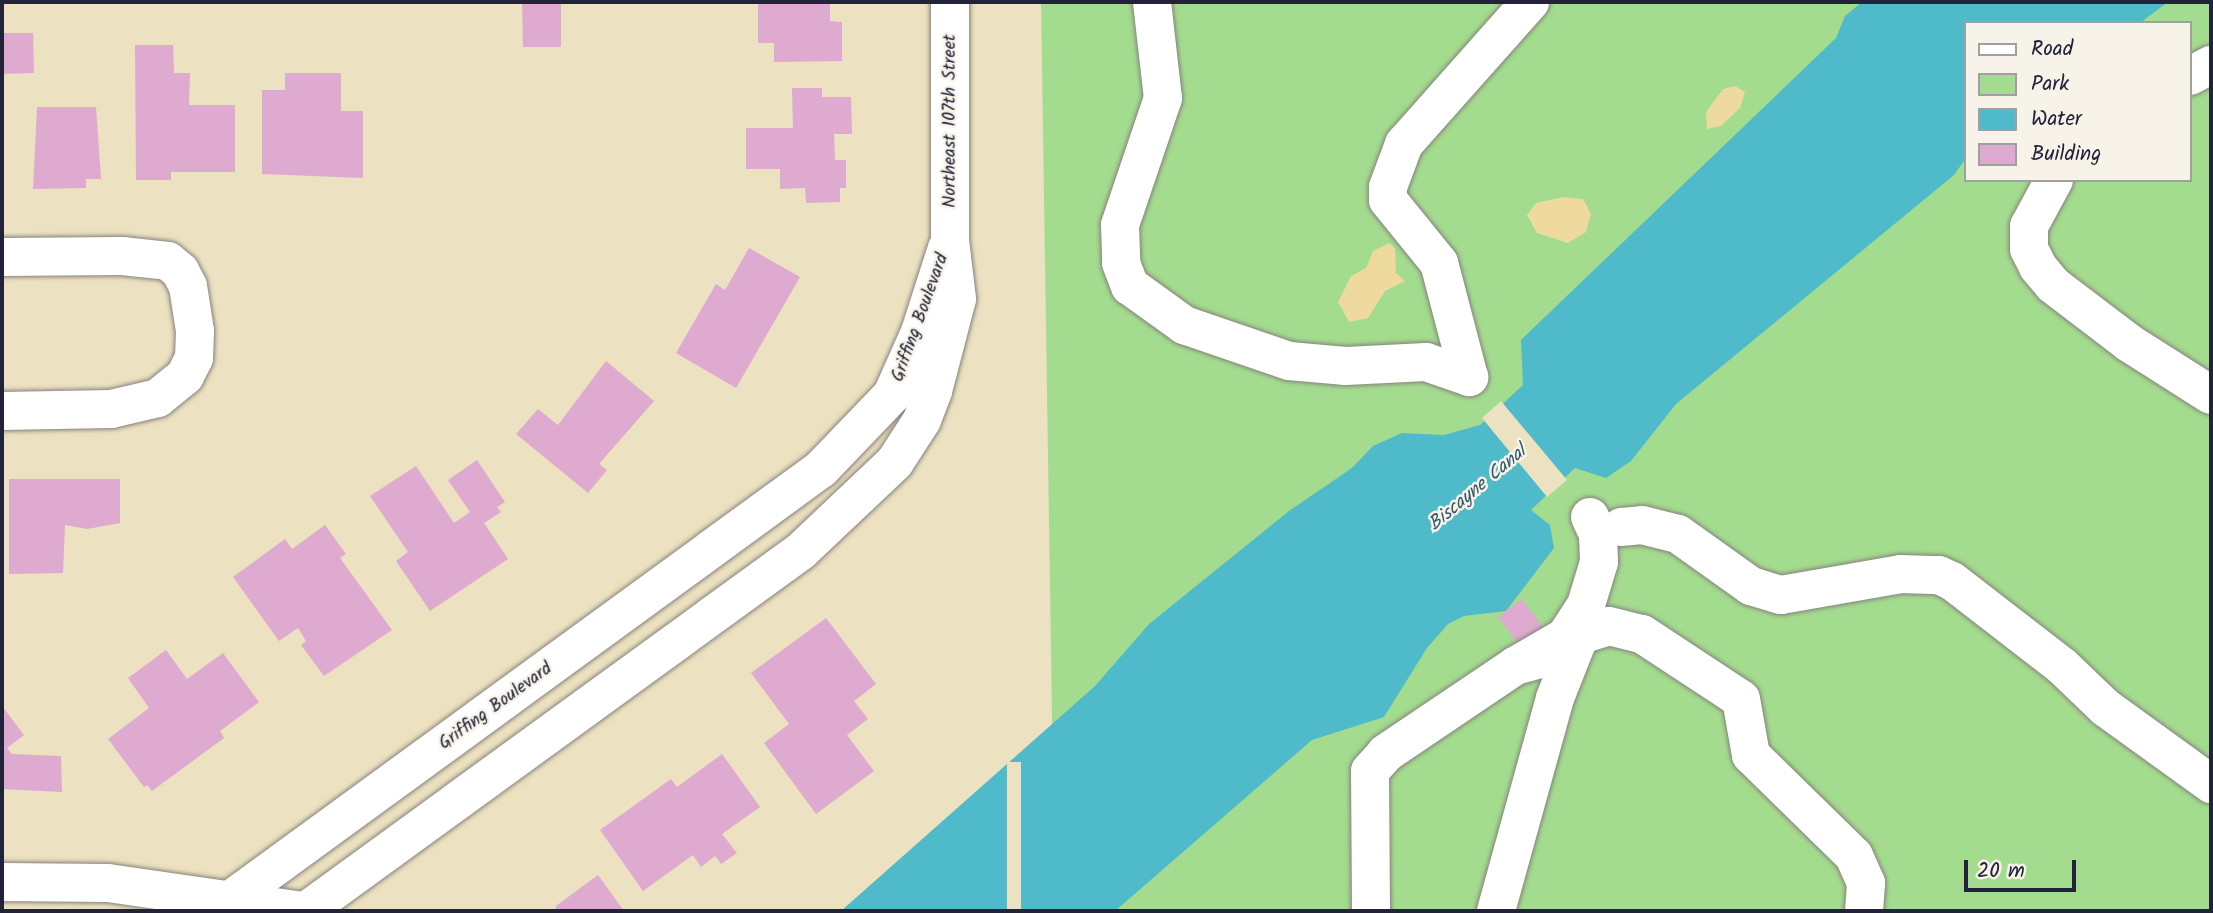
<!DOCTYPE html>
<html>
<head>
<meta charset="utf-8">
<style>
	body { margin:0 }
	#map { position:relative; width:2213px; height:913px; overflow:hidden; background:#ece1c0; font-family:Kalam,sans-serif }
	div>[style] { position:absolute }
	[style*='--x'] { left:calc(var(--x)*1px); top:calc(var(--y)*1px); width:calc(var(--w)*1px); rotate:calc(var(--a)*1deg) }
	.green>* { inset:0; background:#a3dc8e }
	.sand>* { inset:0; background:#eeda9e }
	.water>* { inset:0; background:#4ebaca }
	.pier>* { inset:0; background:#ece1c0 }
	.building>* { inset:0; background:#deaacf }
	.roads { filter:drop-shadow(0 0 2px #87827e) drop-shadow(0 0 2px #87827e) }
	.minor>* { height:38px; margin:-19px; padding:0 19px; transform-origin:19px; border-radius:19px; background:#fff }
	span { translate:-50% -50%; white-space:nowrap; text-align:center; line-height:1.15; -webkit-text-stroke:5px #f7f3e8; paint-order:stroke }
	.street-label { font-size:18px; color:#22223b }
	.water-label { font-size:19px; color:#31576d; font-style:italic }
	.frame { position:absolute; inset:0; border:4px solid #22223b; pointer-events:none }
	.legend { position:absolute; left:1964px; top:21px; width:228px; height:161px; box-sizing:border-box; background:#f7f3e8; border:2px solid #a29fa3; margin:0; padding:9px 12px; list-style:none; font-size:21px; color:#22223b }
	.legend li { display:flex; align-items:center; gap:14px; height:35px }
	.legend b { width:35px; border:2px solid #a29fa3 }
	.scale { position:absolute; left:1964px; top:860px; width:112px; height:32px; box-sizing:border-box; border:4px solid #22223b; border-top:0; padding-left:9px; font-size:21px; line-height:24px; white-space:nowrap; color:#22223b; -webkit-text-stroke:5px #f7f3e8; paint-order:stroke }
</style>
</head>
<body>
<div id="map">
	<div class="green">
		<div style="clip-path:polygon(evenodd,1041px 2px,2211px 2px,2211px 911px,1055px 911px,1041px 2px,1966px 23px,2190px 23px,2190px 180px,1966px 180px,1966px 23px)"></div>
	</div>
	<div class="sand">
		<div style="clip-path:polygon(1735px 86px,1745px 92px,1740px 108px,1721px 126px,1707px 129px,1706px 112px,1723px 89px)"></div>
		<div style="clip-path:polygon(1563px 197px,1583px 199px,1591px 214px,1586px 232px,1568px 243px,1537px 233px,1527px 215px,1536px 203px)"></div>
		<div style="clip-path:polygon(1389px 243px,1395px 248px,1396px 273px,1405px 281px,1385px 291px,1368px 318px,1349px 322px,1338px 302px,1351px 276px,1366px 268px,1373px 251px)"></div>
	</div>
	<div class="water">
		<div style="clip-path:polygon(1862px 2px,2168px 2px,2140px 23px,1966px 23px,1966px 158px,1954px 175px,1676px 404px,1631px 461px,1606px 478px,1575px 468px,1531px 510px,1550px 525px,1554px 548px,1506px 611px,1464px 616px,1448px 624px,1427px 648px,1384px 717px,1312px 740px,1115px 911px,841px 911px,1095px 686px,1149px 624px,1289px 511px,1352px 468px,1373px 446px,1402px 433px,1444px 435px,1480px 425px,1523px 385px,1521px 340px,1836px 38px,1845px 16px)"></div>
	</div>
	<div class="pier">
		<div style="clip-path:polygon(1501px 401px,1567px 480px,1547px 497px,1482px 418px)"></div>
		<div style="clip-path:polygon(1007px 762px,1021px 762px,1021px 911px,1007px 911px)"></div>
	</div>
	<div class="building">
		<div style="clip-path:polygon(522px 2px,561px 2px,561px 47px,523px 47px)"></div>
		<div style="clip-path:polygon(758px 2px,830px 2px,830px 21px,842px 22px,842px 61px,774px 62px,774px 43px,758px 43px)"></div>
		<div style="clip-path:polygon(2px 33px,33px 33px,34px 73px,2px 74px)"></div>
		<div style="clip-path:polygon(135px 45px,173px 45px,174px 73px,190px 73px,189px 105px,235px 105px,235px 172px,171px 172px,171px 180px,136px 180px)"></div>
		<div style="clip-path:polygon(285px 73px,341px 73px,341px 111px,363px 111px,363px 178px,262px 174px,262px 90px,285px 90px)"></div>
		<div style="clip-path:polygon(792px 88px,822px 88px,822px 97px,851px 97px,852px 134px,834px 134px,835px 160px,846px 160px,846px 188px,840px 188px,840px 202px,806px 203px,805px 188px,780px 189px,780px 169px,746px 169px,746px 128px,793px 128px)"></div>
		<div style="clip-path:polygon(37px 107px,96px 107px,101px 179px,86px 179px,86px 188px,33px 189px)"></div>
		<div style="clip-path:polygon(749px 248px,800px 277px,736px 388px,676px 353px,716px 284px,725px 290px)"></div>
		<div style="clip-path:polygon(606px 361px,654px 401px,599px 464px,607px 470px,588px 493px,516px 434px,538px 409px,558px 425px)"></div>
		<div style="clip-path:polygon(477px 460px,505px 502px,497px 507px,501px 512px,484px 523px,508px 559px,430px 611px,396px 561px,408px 552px,370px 496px,416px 466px,454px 523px,470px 512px,448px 480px)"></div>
		<div style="clip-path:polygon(9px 479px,120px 479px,120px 523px,87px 529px,65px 525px,63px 573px,9px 574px)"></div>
		<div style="clip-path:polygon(325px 525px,346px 554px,340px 558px,392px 630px,324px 676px,301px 645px,306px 641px,298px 628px,279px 641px,233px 577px,285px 539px,292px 549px)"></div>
		<div style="clip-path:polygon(1522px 599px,1546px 631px,1522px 649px,1498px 617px)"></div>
		<div style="clip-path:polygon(826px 618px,876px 684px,854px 701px,868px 719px,847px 735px,874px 771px,816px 814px,764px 743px,789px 724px,751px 673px)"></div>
		<div style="clip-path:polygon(166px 650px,187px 679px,223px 653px,259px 702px,220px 731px,224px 738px,152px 791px,147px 785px,144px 787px,108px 739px,149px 708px,128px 678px)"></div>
		<div style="clip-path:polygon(2px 706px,24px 735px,7px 748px,12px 754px,61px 756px,62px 792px,2px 789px)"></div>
		<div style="clip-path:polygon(722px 754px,760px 807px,722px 834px,737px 853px,721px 864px,715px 856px,701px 867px,693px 855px,643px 891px,600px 830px,671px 779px,677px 787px)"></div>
		<div style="clip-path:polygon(598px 875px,624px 911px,555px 911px,556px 906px)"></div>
	</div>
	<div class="roads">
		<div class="minor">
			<div style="--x:1152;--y:2;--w:97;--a:83.5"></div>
			<div style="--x:1163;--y:98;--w:134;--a:108.7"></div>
			<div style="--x:1120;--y:225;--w:38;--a:88"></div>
			<div style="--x:1121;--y:263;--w:25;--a:69"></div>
			<div style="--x:1130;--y:286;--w:67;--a:35.8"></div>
			<div style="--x:1184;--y:325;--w:111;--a:18.9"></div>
			<div style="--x:1289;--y:361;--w:57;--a:5"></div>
			<div style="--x:1346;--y:366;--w:80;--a:-2.9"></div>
			<div style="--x:1426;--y:362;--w:46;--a:19.2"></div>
			<div style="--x:1469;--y:377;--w:118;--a:-104.7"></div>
			<div style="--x:1439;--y:263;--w:81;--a:-129"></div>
			<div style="--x:1388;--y:200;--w:13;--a:-90"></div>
			<div style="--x:1388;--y:187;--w:46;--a:-69.6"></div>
			<div style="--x:1404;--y:144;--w:190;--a:-48.4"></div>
			<div style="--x:2190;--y:76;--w:24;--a:-28"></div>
			<div style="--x:2054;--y:180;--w:52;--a:118.5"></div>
			<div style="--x:2029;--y:226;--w:23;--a:90"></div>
			<div style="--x:2029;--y:249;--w:20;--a:63"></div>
			<div style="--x:2038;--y:267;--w:23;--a:50"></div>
			<div style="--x:2053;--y:285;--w:96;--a:37.3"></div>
			<div style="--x:2129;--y:343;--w:97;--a:32.4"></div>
			<div style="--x:2;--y:257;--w:120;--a:-0.5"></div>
			<div style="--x:122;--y:256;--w:46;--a:6.2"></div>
			<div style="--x:168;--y:261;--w:16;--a:40"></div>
			<div style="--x:180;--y:271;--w:17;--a:62"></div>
			<div style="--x:188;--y:286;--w:46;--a:81.2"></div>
			<div style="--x:195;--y:331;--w:27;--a:92"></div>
			<div style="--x:194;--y:358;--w:20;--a:117"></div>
			<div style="--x:185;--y:376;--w:35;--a:141"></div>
			<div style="--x:158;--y:398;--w:48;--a:166.8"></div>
			<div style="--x:111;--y:409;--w:109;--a:178.9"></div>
			<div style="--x:1590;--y:517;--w:19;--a:65"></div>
			<div style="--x:1598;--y:534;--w:28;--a:88"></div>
			<div style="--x:1599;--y:562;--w:45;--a:106.8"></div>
			<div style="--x:1586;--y:605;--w:38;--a:123"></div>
			<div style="--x:1565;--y:637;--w:58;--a:149.9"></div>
			<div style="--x:1515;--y:666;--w:41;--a:-15.4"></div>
			<div style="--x:1555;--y:655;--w:32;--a:-39"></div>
			<div style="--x:1580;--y:635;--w:30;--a:-17"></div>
			<div style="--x:1609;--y:626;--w:34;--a:14"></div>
			<div style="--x:1642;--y:634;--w:118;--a:33.3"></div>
			<div style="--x:1741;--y:699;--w:57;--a:79.9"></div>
			<div style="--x:1751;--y:755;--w:144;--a:44.4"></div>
			<div style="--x:1854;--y:856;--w:30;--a:66"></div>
			<div style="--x:1866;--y:883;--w:28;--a:94"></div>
			<div style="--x:1621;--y:527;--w:21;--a:-5"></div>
			<div style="--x:1642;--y:525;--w:37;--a:14"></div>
			<div style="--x:1678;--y:534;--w:90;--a:35.5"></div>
			<div style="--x:1751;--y:586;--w:31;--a:17"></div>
			<div style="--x:1781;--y:595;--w:122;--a:-9.9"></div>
			<div style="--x:1901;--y:574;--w:38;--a:2"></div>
			<div style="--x:1939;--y:575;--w:14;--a:25"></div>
			<div style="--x:1952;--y:581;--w:139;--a:37.7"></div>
			<div style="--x:2062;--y:666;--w:61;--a:43.7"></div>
			<div style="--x:2106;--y:708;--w:130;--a:35.9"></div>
			<div style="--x:2;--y:882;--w:106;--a:0.5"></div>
			<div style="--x:108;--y:883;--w:197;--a:8.2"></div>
			<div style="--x:215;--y:911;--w:750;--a:-36.11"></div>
			<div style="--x:821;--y:469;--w:103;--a:-46.2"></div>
			<div style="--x:892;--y:395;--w:69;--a:-66"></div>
			<div style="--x:920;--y:332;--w:88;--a:-72.2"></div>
			<div style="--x:306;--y:911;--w:612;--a:-36.03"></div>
			<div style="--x:801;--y:551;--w:129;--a:-43.4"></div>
			<div style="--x:895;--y:462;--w:50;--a:-57.3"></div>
			<div style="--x:922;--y:420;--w:31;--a:-69"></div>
			<div style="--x:933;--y:391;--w:95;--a:-75.4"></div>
			<div style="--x:957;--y:299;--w:59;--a:-96.8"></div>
			<div style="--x:950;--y:240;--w:238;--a:-90"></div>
			<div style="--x:1371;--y:911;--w:140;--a:-90.4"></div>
			<div style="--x:1370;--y:771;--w:24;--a:-48"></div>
			<div style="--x:1386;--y:753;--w:156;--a:-34"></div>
			<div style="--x:1496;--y:911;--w:221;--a:-74.5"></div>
			<div style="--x:1555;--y:698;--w:68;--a:-68.4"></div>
		</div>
	</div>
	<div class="street-label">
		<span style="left:951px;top:121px;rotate:-90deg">Northeast 107th Street</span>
		<span style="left:921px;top:318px;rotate:-70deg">Griffing Boulevard</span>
		<span style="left:496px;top:707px;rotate:-36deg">Griffing Boulevard</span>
	</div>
	<div class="water-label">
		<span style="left:1478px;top:489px;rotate:-40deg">Biscayne Canal</span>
	</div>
	<div class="frame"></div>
	<ul class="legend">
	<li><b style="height:9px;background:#fff"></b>Road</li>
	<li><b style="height:19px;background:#a3dc8e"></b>Park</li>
	<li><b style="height:19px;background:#4ebaca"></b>Water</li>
	<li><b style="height:19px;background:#deaacf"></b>Building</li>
	</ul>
	<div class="scale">20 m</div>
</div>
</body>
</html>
